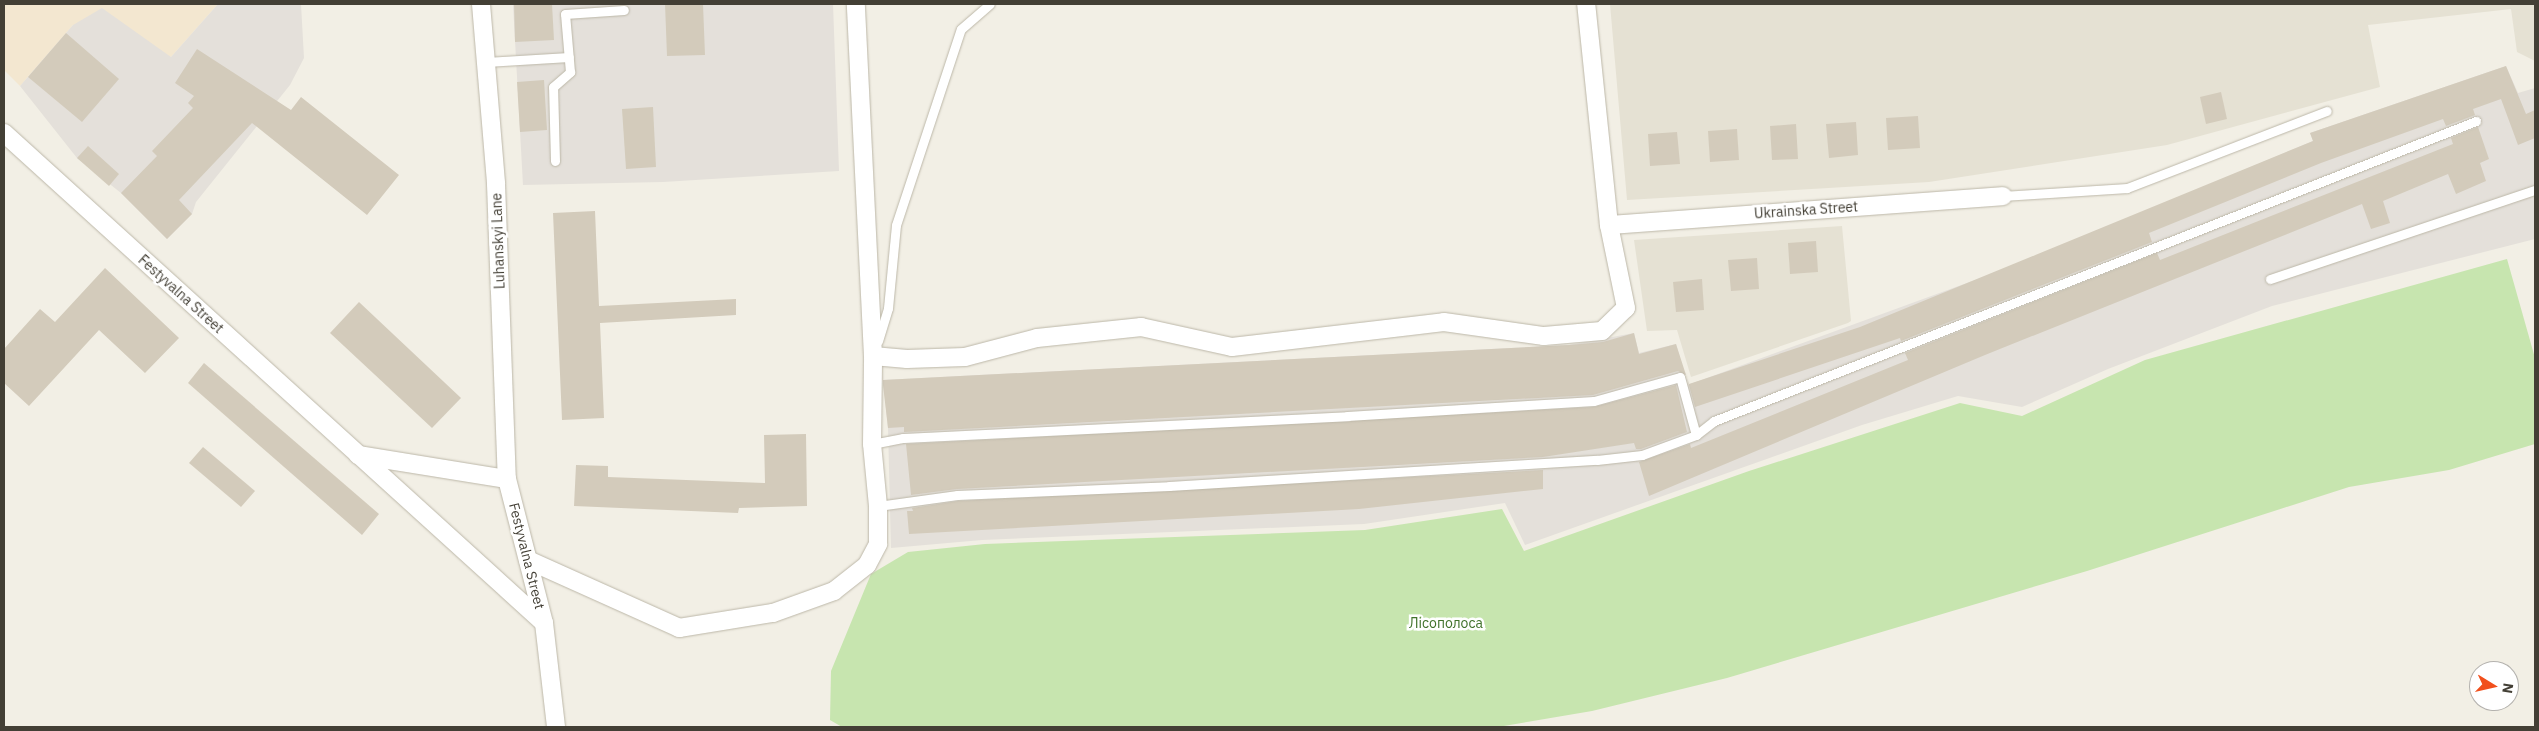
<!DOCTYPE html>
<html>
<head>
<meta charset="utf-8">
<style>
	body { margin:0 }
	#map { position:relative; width:2539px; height:731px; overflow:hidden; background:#f2efe5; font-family:"IBM Plex Sans",sans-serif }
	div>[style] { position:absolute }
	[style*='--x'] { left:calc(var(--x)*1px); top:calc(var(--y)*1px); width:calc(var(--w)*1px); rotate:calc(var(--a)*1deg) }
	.residential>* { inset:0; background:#e5e1d3 }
	.commercial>* { inset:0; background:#f3e7d0 }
	.industrial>* { inset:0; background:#e4e0da }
	.green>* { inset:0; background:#c7e5af }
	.building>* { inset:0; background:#d3cbbb }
	.roads { filter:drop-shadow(0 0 1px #bcb7a8) drop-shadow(0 0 1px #bcb7a8) }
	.service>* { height:9px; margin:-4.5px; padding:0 4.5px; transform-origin:4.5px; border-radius:4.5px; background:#fff }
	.minor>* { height:18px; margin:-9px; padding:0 9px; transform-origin:9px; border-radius:9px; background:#fff }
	span { translate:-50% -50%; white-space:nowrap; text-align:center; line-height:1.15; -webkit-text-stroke:5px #fff; paint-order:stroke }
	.street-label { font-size:14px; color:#433f35 }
	.park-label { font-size:14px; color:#40722b }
	.frame { position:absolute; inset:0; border:5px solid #433f35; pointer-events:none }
	.north { position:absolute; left:2469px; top:661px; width:50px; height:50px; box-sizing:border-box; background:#fff; border:1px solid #b4b2ae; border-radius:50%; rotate:99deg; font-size:14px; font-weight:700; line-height:20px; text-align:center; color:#433f35 }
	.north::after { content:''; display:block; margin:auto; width:18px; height:22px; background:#f14f1c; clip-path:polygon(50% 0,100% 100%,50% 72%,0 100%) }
</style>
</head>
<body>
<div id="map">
	<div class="residential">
		<div style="clip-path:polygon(1610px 4px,2535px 4px,2535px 61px,2517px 52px,2511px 9px,2368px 25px,2380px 87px,2167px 145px,1929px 182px,1627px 200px)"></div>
		<div style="clip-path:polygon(1842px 226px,1851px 321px,1848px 323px,1691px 377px,1677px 330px,1647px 331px,1634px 240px)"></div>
	</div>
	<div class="commercial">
		<div style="clip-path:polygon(4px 4px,218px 4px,171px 57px,73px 25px,20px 86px,4px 70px)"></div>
	</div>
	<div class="industrial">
		<div style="clip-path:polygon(218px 4px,301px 4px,304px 58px,290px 85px,196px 202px,192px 214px,167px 239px,121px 193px,77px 158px,20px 86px,73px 25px,102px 8px,171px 57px)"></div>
		<div style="clip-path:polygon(513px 4px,833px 4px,839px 171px,663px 182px,523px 185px)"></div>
		<div style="clip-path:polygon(2506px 66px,2518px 93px,2535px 88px,2535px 239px,2272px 306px,2108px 369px,2022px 407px,1958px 396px,1862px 425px,1525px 545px,1505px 503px,1364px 524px,982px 540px,891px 548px,888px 428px,883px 380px,1569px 345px,1634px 333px,1639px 353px,1676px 344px,1688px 385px,2027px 261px,2313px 141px,2310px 133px)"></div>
	</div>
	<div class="green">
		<div style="clip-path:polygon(2507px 259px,2535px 358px,2535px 444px,2449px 470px,2349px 487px,2087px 571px,1727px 678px,1592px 711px,1498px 727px,842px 727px,830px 720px,831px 671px,871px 574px,908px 552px,985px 544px,1365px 530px,1502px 509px,1524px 551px,1749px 471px,1960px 403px,2022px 416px,2145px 360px)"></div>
	</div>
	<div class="building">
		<div style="clip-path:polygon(514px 4px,552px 4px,554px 40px,515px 42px)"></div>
		<div style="clip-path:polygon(665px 4px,703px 4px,705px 55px,667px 56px)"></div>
		<div style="clip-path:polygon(66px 33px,119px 79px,82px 122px,28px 77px)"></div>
		<div style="clip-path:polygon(197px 49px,291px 110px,301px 97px,399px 175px,367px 215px,252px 123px,179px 200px,192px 214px,167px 239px,121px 193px,157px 156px,152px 151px,193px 108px,188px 103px,194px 96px,175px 83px)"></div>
		<div style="clip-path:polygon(2506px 66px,2526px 114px,2535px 110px,2535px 138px,2518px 145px,2501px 99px,2473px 109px,2475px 115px,2446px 126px,2443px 119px,2321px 163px,2149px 233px,2152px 242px,1901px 341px,1900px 338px,1695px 407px,1687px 378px,1689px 384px,1860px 327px,2313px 141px,2310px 133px)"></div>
		<div style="clip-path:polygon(544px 80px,547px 130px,520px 132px,517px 82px)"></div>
		<div style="clip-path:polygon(2221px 92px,2227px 119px,2206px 124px,2200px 97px)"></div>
		<div style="clip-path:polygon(653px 107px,656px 167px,626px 169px,622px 109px)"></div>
		<div style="clip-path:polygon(1918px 116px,1920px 148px,1888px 150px,1886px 118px)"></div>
		<div style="clip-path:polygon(1856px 122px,1858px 155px,1829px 158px,1826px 124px)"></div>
		<div style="clip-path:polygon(1796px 124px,1798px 159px,1772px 160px,1770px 126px)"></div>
		<div style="clip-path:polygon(2478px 127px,2489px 159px,2480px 163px,2486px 181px,2456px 194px,2448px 174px,2383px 201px,2390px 223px,2371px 229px,2362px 204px,1985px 355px,1649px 496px,1639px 462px,1690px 444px,1691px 448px,1908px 360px,1905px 353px,2157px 253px,2160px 260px,2453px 144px,2451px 138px)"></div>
		<div style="clip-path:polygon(1737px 129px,1739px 160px,1710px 162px,1708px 131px)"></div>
		<div style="clip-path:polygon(1677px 132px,1680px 164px,1650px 166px,1648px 134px)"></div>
		<div style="clip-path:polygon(88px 146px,119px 174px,109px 186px,77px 158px)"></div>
		<div style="clip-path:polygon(595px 211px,599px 306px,736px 299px,736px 315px,600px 323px,604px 418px,562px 420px,553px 213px)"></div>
		<div style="clip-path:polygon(1816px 241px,1818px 272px,1790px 274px,1788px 243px)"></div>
		<div style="clip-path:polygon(1757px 258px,1759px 289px,1731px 291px,1728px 260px)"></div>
		<div style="clip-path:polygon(105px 268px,179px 338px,145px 373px,99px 330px,29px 406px,4px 383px,4px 349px,40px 309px,55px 322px)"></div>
		<div style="clip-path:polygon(1702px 279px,1704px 310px,1676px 312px,1673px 282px)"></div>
		<div style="clip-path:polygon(359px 302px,461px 398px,432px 428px,330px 333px)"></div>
		<div style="clip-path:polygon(1634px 333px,1639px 354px,1676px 344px,1686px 375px,1678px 371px,1593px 395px,904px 432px,904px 427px,888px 428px,883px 385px,883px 380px,1569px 345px,1603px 342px)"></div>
		<div style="clip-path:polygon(204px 363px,379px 514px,362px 535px,188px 383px)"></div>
		<div style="clip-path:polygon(1676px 385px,1687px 432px,1641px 449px,1636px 449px,1634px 443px,1543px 457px,957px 489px,911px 495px,906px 444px,1594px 407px)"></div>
		<div style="clip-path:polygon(806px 434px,807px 506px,739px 508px,738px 513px,574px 506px,576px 465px,608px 466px,608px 477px,765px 483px,764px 435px)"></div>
		<div style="clip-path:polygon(203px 447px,255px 491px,241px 507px,189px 463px)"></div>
		<div style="clip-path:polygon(1543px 470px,1543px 489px,1359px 509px,909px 534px,907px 511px,913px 511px,912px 508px,958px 501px)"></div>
	</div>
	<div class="roads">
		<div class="service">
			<div style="--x:486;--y:62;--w:83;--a:-3.4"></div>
			<div style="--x:555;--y:161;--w:74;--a:-91.5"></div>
			<div style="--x:553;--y:87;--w:23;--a:-41"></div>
			<div style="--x:570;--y:72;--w:58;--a:-94.9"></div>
			<div style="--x:565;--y:14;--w:59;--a:-3.9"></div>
			<div style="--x:2003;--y:196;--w:124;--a:-3.7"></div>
			<div style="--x:2127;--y:188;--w:214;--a:-21.1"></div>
			<div style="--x:2270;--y:279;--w:280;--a:-18.6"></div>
			<div style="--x:878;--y:341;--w:34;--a:-73"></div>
			<div style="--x:888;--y:308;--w:83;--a:-84.5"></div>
			<div style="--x:896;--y:225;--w:206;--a:-71.7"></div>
			<div style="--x:961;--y:29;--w:38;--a:-41"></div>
			<div style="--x:872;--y:444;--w:32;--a:-11"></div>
			<div style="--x:903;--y:438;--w:445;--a:-2.8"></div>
			<div style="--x:1347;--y:416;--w:247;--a:-3.5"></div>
			<div style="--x:1594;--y:401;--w:89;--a:-15.6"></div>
			<div style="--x:1680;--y:377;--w:60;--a:74.6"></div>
			<div style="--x:878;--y:506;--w:80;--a:-7.9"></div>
			<div style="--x:957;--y:495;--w:212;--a:-2.4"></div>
			<div style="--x:1169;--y:486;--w:429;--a:-3.5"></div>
			<div style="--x:1597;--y:460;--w:45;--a:-6.3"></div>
			<div style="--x:1642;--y:455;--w:58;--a:-20.3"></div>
			<div style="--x:1696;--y:435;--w:23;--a:-38"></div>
			<div style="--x:1714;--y:421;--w:819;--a:-21.49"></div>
		</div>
		<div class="minor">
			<div style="--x:481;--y:4;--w:181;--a:85.2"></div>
			<div style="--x:496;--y:184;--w:295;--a:87.9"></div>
			<div style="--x:507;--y:479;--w:149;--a:75.6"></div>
			<div style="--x:544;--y:623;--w:105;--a:83.4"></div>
			<div style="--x:4;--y:133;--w:729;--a:42.22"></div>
			<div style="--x:1609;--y:225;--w:395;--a:-4.2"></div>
			<div style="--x:873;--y:356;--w:34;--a:5"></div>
			<div style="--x:907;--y:359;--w:58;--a:-2"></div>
			<div style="--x:965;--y:357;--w:74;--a:-14.8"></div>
			<div style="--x:1037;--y:338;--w:105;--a:-6"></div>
			<div style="--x:1141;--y:327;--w:93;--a:12.4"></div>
			<div style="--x:1232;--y:347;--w:213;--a:-6.7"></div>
			<div style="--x:1444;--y:322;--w:101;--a:8"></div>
			<div style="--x:1544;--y:336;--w:58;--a:-4.9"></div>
			<div style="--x:1602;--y:331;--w:33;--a:-44"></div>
			<div style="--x:1626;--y:308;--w:85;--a:-101.6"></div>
			<div style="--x:1609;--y:225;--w:222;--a:-95.9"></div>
			<div style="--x:358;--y:455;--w:151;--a:9.2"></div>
			<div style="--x:528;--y:560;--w:166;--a:24.2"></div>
			<div style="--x:679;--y:628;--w:95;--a:-9.1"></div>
			<div style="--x:773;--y:613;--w:65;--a:-19.8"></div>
			<div style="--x:834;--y:591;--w:42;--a:-38.2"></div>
			<div style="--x:867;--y:565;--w:24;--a:-62"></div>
			<div style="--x:878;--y:544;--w:38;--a:-90"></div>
			<div style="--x:878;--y:506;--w:62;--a:-95.5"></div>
			<div style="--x:872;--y:444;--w:88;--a:-89.3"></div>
			<div style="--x:873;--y:356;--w:352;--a:-92.8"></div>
		</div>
	</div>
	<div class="street-label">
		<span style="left:1806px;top:210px;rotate:-4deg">Ukrainska Street</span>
		<span style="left:498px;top:241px;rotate:-92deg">Luhanskyi Lane</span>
		<span style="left:181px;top:294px;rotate:42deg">Festyvalna Street</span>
		<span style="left:527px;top:556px;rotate:76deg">Festyvalna Street</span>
	</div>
	<div class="park-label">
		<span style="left:1446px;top:623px">Лісополоса</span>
	</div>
	<div class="frame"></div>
	<div class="north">N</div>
</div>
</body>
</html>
